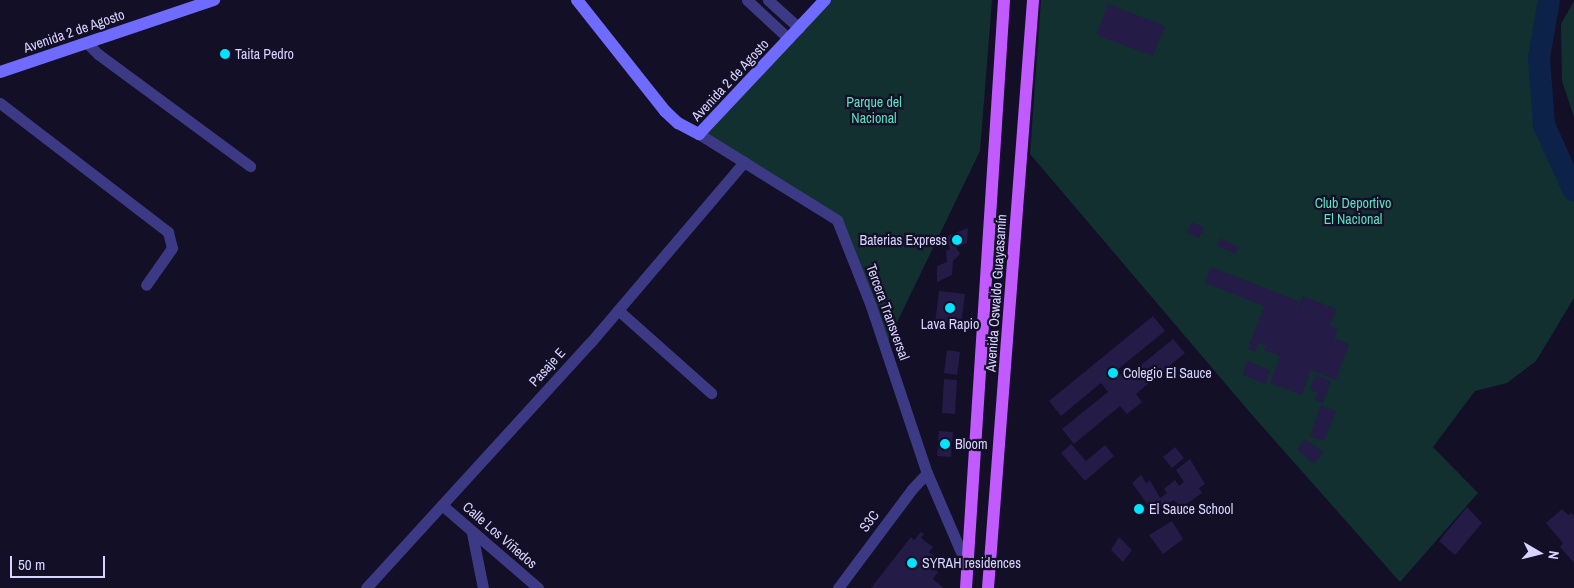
<!DOCTYPE html>
<html>
<head>
<meta charset="utf-8">
<style>
	body { margin:0 }
	#map { position:relative; width:1574px; height:588px; overflow:hidden; background:#130f26; font-family:"Archivo Narrow",sans-serif }
	div>[style] { position:absolute }
	[style*='--x'] { left:calc(var(--x)*1px); top:calc(var(--y)*1px); width:calc(var(--w)*1px); rotate:calc(var(--a)*1deg) }
	.green>* { inset:0; background:#12302f }
	.river>* { height:22px; margin:-11px; padding:0 11px; transform-origin:11px; border-radius:11px; background:#0c2248 }
	.building>* { inset:0; background:#241b47 }
	.street>* { height:11px; margin:-5.5px; padding:0 5.5px; transform-origin:5.5px; border-radius:5.5px; background:#3d3a85 }
	.secondary>* { height:12px; margin:-6px; padding:0 6px; transform-origin:6px; border-radius:6px; background:#6f6bff }
	.primary>* { height:12px; margin:-6px; padding:0 6px; transform-origin:6px; border-radius:6px; background:#c25bff }
	.dots>* { width:14px; height:14px; translate:-50% -50%; box-sizing:border-box; border:2px solid #130f26; border-radius:50% }
	span { translate:-50% -50%; white-space:nowrap; text-align:center; line-height:1.15; -webkit-text-stroke:4.5px #130f26; paint-order:stroke }
	.street-label { font-size:14px; color:#d9d4ff }
	.poi-label { font-size:14px; color:#d9d4ff }
	.left { translate:0 -50%; text-align:left }
	.right { translate:-100% -50%; text-align:right }
	.park-label { font-size:14px; color:#5fe0c0 }
	.north { position:absolute; left:1514px; top:528px; width:50px; height:50px; -webkit-text-stroke:4px #130f26; paint-order:stroke; rotate:98deg; font-size:14px; font-weight:700; line-height:20px; text-align:center; color:#d9d4ff }
	.north::after { content:''; display:block; margin:auto; width:18px; height:22px; background:#d9d4ff; clip-path:polygon(50% 0,100% 100%,50% 72%,0 100%) }
	.scale { position:absolute; left:10px; top:556px; width:95px; height:22px; box-sizing:border-box; border:2px solid #d9d4ff; border-top:0; padding-left:6px; font-size:15px; line-height:18px; white-space:nowrap; color:#d9d4ff; -webkit-text-stroke:4px #130f26; paint-order:stroke }
</style>
</head>
<body>
<div id="map">
	<div class="green">
		<div style="clip-path:polygon(823px 0,992px 0,980px 151px,886px 345px,838px 218px,692px 131px,702px 126px)"></div>
		<div style="clip-path:polygon(1041px 0,1549px 0,1539px 58px,1544px 125px,1574px 191px,1574px 298px,1536px 361px,1507px 383px,1475px 391px,1433px 447px,1478px 493px,1400px 582px,1253px 416px,1030px 154px)"></div>
		<div style="clip-path:polygon(1574px 1px,1574px 117px,1562px 81px,1561px 24px)"></div>
	</div>
	<div class="river">
		<div style="--x:1549;--y:0;--w:59;--a:99.8"></div>
		<div style="--x:1539;--y:58;--w:67;--a:85.7"></div>
		<div style="--x:1544;--y:125;--w:72;--a:65.6"></div>
	</div>
	<div class="building">
		<div style="clip-path:polygon(1108px 4px,1165px 26px,1153px 56px,1097px 35px)"></div>
		<div style="clip-path:polygon(1192px 222px,1204px 227px,1199px 238px,1187px 233px)"></div>
		<div style="clip-path:polygon(968px 228px,967px 243px,956px 247px,960px 254px,953px 261px,952px 275px,937px 282px,937px 266px,947px 262px,946px 251px,950px 249px,945px 237px)"></div>
		<div style="clip-path:polygon(1220px 238px,1239px 247px,1236px 254px,1217px 246px)"></div>
		<div style="clip-path:polygon(1211px 267px,1298px 301px,1294px 313px,1303px 296px,1336px 309px,1330px 326px,1338px 329px,1334px 338px,1349px 344px,1336px 380px,1311px 370px,1302px 395px,1270px 383px,1280px 356px,1264px 350px,1266px 346px,1258px 343px,1255px 352px,1248px 349px,1264px 306px,1205px 283px)"></div>
		<div style="clip-path:polygon(939px 291px,965px 294px,961px 325px,935px 322px)"></div>
		<div style="clip-path:polygon(1153px 316px,1165px 331px,1117px 370px,1124px 379px,1173px 339px,1185px 353px,1136px 394px,1142px 402px,1127px 414px,1120px 406px,1074px 444px,1062px 429px,1108px 392px,1101px 383px,1061px 416px,1049px 401px)"></div>
		<div style="clip-path:polygon(947px 350px,960px 352px,957px 375px,944px 373px)"></div>
		<div style="clip-path:polygon(1247px 361px,1270px 370px,1265px 384px,1243px 375px)"></div>
		<div style="clip-path:polygon(1315px 375px,1331px 381px,1323px 403px,1315px 400px,1318px 393px,1310px 390px)"></div>
		<div style="clip-path:polygon(944px 379px,957px 380px,955px 414px,942px 413px)"></div>
		<div style="clip-path:polygon(1321px 405px,1336px 411px,1324px 441px,1310px 436px)"></div>
		<div style="clip-path:polygon(939px 431px,953px 432px,951px 457px,937px 456px)"></div>
		<div style="clip-path:polygon(1305px 439px,1323px 452px,1315px 464px,1297px 450px)"></div>
		<div style="clip-path:polygon(1071px 444px,1086px 461px,1105px 445px,1114px 456px,1085px 481px,1061px 453px)"></div>
		<div style="clip-path:polygon(1175px 447px,1184px 458px,1172px 468px,1163px 457px)"></div>
		<div style="clip-path:polygon(1190px 459px,1205px 484px,1199px 488px,1202px 493px,1181px 508px,1174px 500px,1153px 512px,1132px 483px,1141px 475px,1146px 483px,1150px 480px,1160px 498px,1167px 493px,1164px 489px,1175px 480px,1179px 486px,1184px 482px,1176px 470px)"></div>
		<div style="clip-path:polygon(1467px 507px,1482px 523px,1455px 555px,1439px 541px)"></div>
		<div style="clip-path:polygon(1562px 509px,1568px 515px,1571px 513px,1574px 516px,1574px 563px,1560px 547px,1563px 543px,1546px 523px)"></div>
		<div style="clip-path:polygon(1172px 521px,1183px 539px,1163px 554px,1149px 535px)"></div>
		<div style="clip-path:polygon(921px 532px,924px 534px,921px 538px,933px 547px,929px 552px,937px 559px,931px 566px,938px 572px,933px 579px,944px 588px,871px 588px,911px 537px,914px 540px)"></div>
		<div style="clip-path:polygon(1119px 537px,1132px 550px,1123px 562px,1111px 550px)"></div>
	</div>
	<div class="street">
		<div style="--x:747;--y:0;--w:57;--a:42.9"></div>
		<div style="--x:768;--y:0;--w:42;--a:42.1"></div>
		<div style="--x:87;--y:43;--w:16;--a:45"></div>
		<div style="--x:98;--y:54;--w:189;--a:36.4"></div>
		<div style="--x:0;--y:103;--w:212;--a:37.5"></div>
		<div style="--x:168;--y:232;--w:16;--a:76"></div>
		<div style="--x:172;--y:248;--w:45;--a:125.1"></div>
		<div style="--x:699;--y:134;--w:163;--a:31.9"></div>
		<div style="--x:837;--y:220;--w:92;--a:68.4"></div>
		<div style="--x:871;--y:306;--w:176;--a:71.5"></div>
		<div style="--x:927;--y:473;--w:101;--a:66.7"></div>
		<div style="--x:618;--y:310;--w:125;--a:41.7"></div>
		<div style="--x:442;--y:505;--w:127;--a:40.8"></div>
		<div style="--x:472;--y:533;--w:56;--a:78.7"></div>
		<div style="--x:366;--y:588;--w:332;--a:-47.6"></div>
		<div style="--x:590;--y:343;--w:238;--a:-49.6"></div>
		<div style="--x:838;--y:588;--w:124;--a:-53.2"></div>
		<div style="--x:912;--y:489;--w:22;--a:-47"></div>
	</div>
	<div class="secondary">
		<div style="--x:577;--y:0;--w:142;--a:51.6"></div>
		<div style="--x:665;--y:111;--w:18;--a:43"></div>
		<div style="--x:678;--y:123;--w:24;--a:28"></div>
		<div style="--x:699;--y:134;--w:184;--a:-46.8"></div>
		<div style="--x:0;--y:72;--w:226;--a:-18.6"></div>
	</div>
	<div class="primary">
		<div style="--x:966;--y:588;--w:589;--a:-86.3"></div>
		<div style="--x:988;--y:588;--w:590;--a:-85.62"></div>
	</div>
	<div class="dots">
		<div style="left:225px;top:54px;background:#00e5ff"></div>
		<div style="left:957px;top:240px;background:#00e5ff"></div>
		<div style="left:950px;top:308px;background:#00e5ff"></div>
		<div style="left:1113px;top:373px;background:#00e5ff"></div>
		<div style="left:945px;top:444px;background:#00e5ff"></div>
		<div style="left:1139px;top:509px;background:#00e5ff"></div>
		<div style="left:912px;top:563px;background:#00e5ff"></div>
	</div>
	<div class="street-label">
		<span style="left:74px;top:31px;rotate:-19deg">Avenida 2 de Agosto</span>
		<span style="left:730px;top:80px;rotate:-47deg">Avenida 2 de Agosto</span>
		<span style="left:996px;top:293px;rotate:-86deg">Avenida Oswaldo Guayasamín</span>
		<span style="left:888px;top:312px;rotate:70deg">Tercera Transversal</span>
		<span style="left:547px;top:367px;rotate:-48deg">Pasaje E</span>
		<span style="left:869px;top:521px;rotate:-53deg">S3C</span>
		<span style="left:500px;top:535px;rotate:41deg">Calle Los Viñedos</span>
	</div>
	<div class="poi-label">
		<span class="left" style="left:235px;top:54px">Taita Pedro</span>
		<span class="right" style="left:947px;top:240px">Baterias Express</span>
		<span style="left:950px;top:324px">Lava Rapio</span>
		<span class="left" style="left:1123px;top:373px">Colegio El Sauce</span>
		<span class="left" style="left:955px;top:444px">Bloom</span>
		<span class="left" style="left:1149px;top:509px">El Sauce School</span>
		<span class="left" style="left:922px;top:563px">SYRAH residences</span>
	</div>
	<div class="park-label">
		<span style="left:874px;top:110px">Parque del<br>Nacional</span>
		<span style="left:1353px;top:211px">Club Deportivo<br>El Nacional</span>
	</div>
	<div class="north">N</div>
	<div class="scale">50 m</div>
</div>
</body>
</html>
